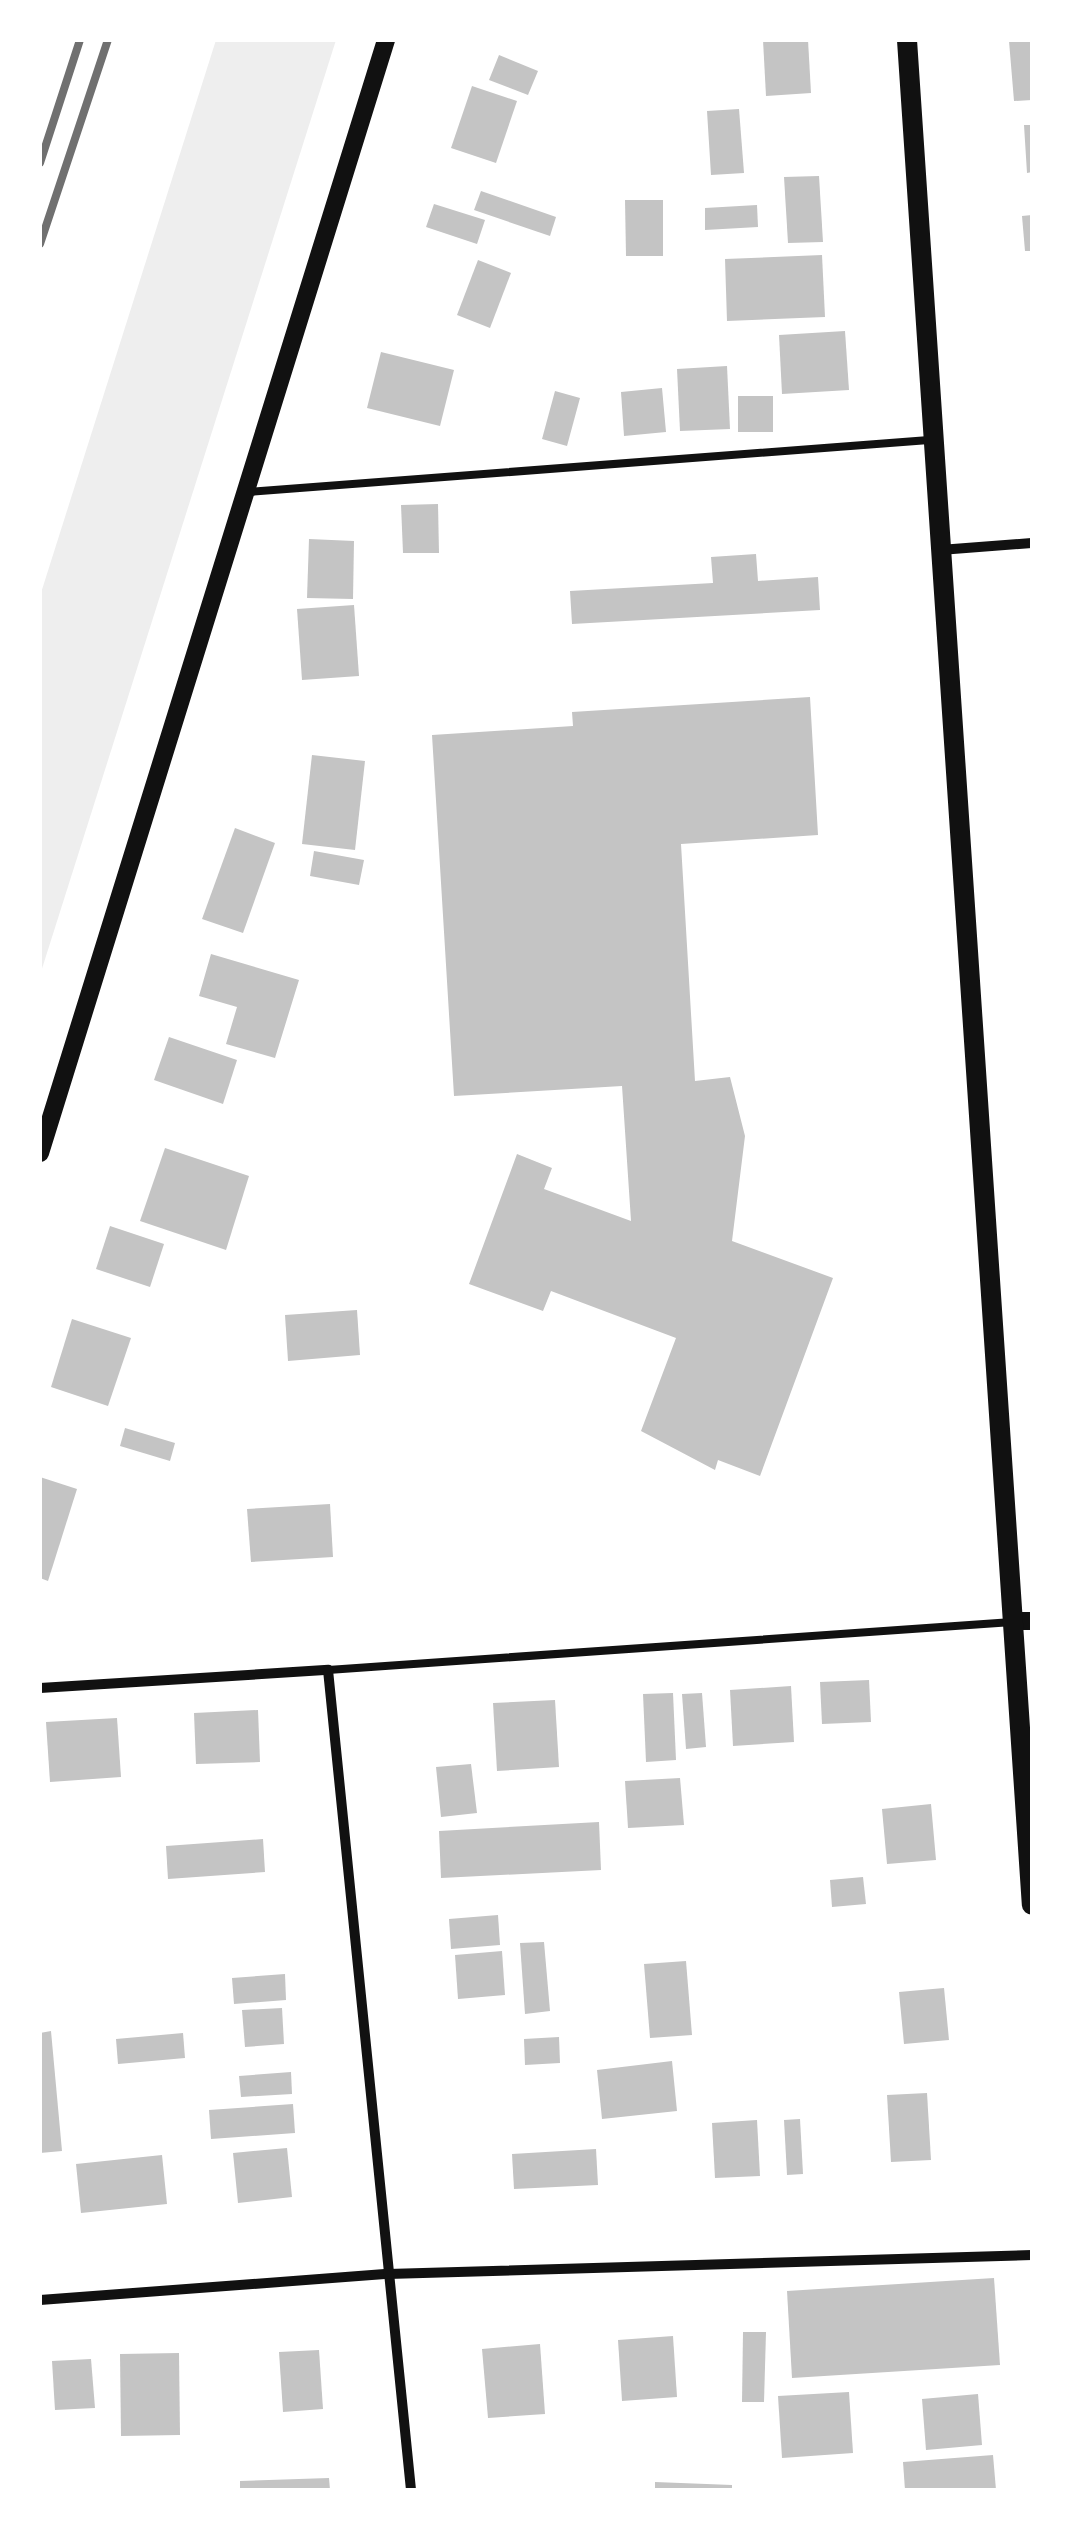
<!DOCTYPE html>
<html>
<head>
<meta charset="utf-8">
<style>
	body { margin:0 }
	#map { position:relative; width:1072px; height:2530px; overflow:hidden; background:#fff; font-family:"Alegreya Sans",sans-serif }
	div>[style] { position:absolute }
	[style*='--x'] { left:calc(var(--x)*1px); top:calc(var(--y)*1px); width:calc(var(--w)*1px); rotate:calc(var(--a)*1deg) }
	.green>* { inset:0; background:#eee }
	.building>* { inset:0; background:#c4c4c4 }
	.service>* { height:8px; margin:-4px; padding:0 4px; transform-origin:4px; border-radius:4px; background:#111 }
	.minor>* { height:10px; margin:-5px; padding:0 5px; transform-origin:5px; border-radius:5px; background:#111 }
	.tertiary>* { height:18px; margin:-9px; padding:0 9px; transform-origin:9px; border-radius:9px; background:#111 }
	.secondary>* { height:20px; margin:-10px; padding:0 10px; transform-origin:10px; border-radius:10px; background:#111 }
	.rail>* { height:8px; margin:-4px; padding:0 4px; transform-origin:4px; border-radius:4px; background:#707070 }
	span { translate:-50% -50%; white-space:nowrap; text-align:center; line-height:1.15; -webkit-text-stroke:8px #fff; paint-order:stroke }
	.frame { position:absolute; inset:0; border:42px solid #fff; pointer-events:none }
</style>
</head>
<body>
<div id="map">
	<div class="green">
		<div style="clip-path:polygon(216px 40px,336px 40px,40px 975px,40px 596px)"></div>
	</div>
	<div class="building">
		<div style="clip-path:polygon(763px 40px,808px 40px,811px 93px,766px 96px)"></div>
		<div style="clip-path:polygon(1018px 40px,1032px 40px,1032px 100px,1014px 101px,1009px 41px)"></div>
		<div style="clip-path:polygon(499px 55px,538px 71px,528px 95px,489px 80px)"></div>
		<div style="clip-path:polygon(472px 86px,517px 101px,496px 163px,451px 148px)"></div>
		<div style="clip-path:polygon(739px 109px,744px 173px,711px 175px,707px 111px)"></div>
		<div style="clip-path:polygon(1024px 125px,1032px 125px,1032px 172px,1027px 173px)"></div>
		<div style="clip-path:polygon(819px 176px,823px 242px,788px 243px,784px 177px)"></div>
		<div style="clip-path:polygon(481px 191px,556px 217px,550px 236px,474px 210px)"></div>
		<div style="clip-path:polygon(625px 200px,663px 200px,663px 256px,626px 256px)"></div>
		<div style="clip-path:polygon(434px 204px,485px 220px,477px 244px,426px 227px)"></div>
		<div style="clip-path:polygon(757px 205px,758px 227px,705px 230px,705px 208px)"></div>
		<div style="clip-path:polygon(1032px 215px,1032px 251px,1025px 251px,1022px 216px)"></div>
		<div style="clip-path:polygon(822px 255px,825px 317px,727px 321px,725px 259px)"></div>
		<div style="clip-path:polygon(478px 260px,511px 273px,490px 328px,457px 315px)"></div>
		<div style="clip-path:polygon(845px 331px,849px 390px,782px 394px,779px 335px)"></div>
		<div style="clip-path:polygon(381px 352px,454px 370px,440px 426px,367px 408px)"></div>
		<div style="clip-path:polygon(727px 366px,730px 429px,680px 431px,677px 369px)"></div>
		<div style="clip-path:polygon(662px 388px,666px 432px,624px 436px,621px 392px)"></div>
		<div style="clip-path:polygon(555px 391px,580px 398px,567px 446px,542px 439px)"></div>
		<div style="clip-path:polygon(738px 396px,773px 396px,773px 432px,738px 432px)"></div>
		<div style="clip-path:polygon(438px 504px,439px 553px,403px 553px,401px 505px)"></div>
		<div style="clip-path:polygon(309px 539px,354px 541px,353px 599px,307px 598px)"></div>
		<div style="clip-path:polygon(756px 554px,758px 581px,818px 577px,820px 610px,572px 624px,570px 591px,713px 583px,711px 557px)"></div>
		<div style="clip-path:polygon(354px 605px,359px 676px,302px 680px,297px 609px)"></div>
		<div style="clip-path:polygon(810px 697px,818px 835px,681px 844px,695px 1081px,730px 1077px,745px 1136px,732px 1241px,833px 1278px,760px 1476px,718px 1460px,715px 1470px,641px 1431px,676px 1338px,551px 1291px,543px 1311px,469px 1284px,517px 1154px,552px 1168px,544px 1189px,631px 1221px,622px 1086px,454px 1096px,432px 735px,573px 726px,572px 712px)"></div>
		<div style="clip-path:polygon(312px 755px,365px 761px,355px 850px,302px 844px)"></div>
		<div style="clip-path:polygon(235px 828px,275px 843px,243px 933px,202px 919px)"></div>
		<div style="clip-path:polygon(314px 851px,364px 860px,359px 885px,310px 876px)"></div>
		<div style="clip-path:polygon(211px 954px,299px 980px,275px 1058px,226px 1044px,237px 1007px,199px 996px)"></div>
		<div style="clip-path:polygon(169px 1037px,237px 1060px,223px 1104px,154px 1080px)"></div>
		<div style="clip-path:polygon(165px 1148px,249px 1176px,226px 1250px,140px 1221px)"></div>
		<div style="clip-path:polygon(110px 1226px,164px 1244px,150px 1287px,96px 1269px)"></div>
		<div style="clip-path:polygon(357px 1310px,360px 1355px,288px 1361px,285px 1315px)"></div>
		<div style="clip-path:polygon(72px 1319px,131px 1338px,108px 1406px,51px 1387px)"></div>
		<div style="clip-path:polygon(125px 1428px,175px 1443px,170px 1461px,120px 1446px)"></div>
		<div style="clip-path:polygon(40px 1477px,77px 1489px,48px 1581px,40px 1578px)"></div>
		<div style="clip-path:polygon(330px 1504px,333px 1557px,251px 1562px,247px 1509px)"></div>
		<div style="clip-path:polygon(869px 1680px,871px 1722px,822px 1724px,820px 1682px)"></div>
		<div style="clip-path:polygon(791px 1686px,794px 1742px,733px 1746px,730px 1690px)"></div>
		<div style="clip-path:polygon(673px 1693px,676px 1760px,646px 1762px,643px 1694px)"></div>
		<div style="clip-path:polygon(702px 1693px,706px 1747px,686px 1749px,682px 1694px)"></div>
		<div style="clip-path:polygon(555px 1700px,559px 1767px,497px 1771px,493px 1703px)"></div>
		<div style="clip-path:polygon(258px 1710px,260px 1762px,196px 1764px,194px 1713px)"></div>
		<div style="clip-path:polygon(117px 1718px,121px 1777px,50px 1782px,46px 1722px)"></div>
		<div style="clip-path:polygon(471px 1764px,477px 1813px,441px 1817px,436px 1767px)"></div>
		<div style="clip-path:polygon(680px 1778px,684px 1825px,628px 1828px,625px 1781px)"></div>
		<div style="clip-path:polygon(931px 1804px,936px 1860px,887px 1864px,882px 1809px)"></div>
		<div style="clip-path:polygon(599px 1822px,601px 1870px,441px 1878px,439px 1831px)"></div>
		<div style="clip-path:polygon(263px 1839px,265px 1872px,168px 1879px,166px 1846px)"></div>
		<div style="clip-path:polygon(863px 1877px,866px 1904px,832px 1907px,830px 1880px)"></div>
		<div style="clip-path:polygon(498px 1915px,500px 1945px,451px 1949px,449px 1919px)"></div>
		<div style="clip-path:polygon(544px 1942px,550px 2011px,525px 2014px,520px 1943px)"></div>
		<div style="clip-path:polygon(502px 1951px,505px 1995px,458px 1999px,455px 1955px)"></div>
		<div style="clip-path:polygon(686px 1961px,692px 2035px,650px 2038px,644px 1964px)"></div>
		<div style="clip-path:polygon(285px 1974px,286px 2000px,234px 2004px,232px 1978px)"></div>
		<div style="clip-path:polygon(944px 1988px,949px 2040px,904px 2044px,899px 1992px)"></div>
		<div style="clip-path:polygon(282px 2008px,284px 2044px,245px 2047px,242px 2010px)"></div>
		<div style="clip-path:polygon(51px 2031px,62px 2151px,40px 2153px,40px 2033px)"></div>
		<div style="clip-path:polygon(183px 2033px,185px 2058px,118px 2064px,116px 2039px)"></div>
		<div style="clip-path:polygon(559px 2037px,560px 2063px,525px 2065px,524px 2039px)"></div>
		<div style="clip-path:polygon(672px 2061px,677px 2111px,602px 2119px,597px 2070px)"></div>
		<div style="clip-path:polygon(291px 2072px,292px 2094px,241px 2097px,239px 2076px)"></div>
		<div style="clip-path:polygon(927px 2093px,931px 2160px,891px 2162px,887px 2095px)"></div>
		<div style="clip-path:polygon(293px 2104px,295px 2133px,211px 2139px,209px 2110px)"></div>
		<div style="clip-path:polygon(800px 2119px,803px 2174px,787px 2175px,784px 2120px)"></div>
		<div style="clip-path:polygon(757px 2120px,760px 2176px,715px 2178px,712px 2123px)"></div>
		<div style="clip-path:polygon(287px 2148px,292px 2197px,238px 2203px,233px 2153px)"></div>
		<div style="clip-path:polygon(596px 2149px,598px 2185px,514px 2189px,512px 2154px)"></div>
		<div style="clip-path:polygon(162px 2155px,167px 2204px,81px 2213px,76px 2164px)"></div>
		<div style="clip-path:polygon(994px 2278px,1000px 2365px,792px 2378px,787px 2291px)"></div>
		<div style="clip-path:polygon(743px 2332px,766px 2332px,764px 2402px,742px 2402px)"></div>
		<div style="clip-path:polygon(673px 2336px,677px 2397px,622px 2401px,618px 2340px)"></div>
		<div style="clip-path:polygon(540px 2344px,545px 2414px,488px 2418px,482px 2349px)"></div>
		<div style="clip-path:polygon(319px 2350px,323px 2409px,283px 2412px,279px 2352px)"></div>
		<div style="clip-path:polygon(179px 2353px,180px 2435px,121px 2436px,120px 2354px)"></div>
		<div style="clip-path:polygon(91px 2359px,95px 2408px,55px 2410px,52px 2361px)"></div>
		<div style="clip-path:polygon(849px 2392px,853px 2453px,782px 2458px,778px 2396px)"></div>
		<div style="clip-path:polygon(978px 2394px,982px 2445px,926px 2450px,922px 2399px)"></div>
		<div style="clip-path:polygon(993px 2455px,996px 2490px,905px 2490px,903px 2462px)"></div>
		<div style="clip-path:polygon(329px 2478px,330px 2490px,240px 2490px,240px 2481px)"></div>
		<div style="clip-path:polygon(655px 2482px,732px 2485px,732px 2490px,655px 2490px)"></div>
	</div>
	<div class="service">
		<div style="--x:248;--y:492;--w:683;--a:-4.37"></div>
		<div style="--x:328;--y:1670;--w:686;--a:-4.01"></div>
	</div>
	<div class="minor">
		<div style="--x:940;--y:550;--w:92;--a:-4.4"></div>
		<div style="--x:40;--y:1688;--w:289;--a:-3.6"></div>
		<div style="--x:328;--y:1670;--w:824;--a:84.22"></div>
		<div style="--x:40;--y:2300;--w:349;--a:-4.3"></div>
		<div style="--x:388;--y:2274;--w:644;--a:-1.69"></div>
	</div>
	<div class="tertiary">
		<div style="--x:40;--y:1153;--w:1166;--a:-72.73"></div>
		<div style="--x:1015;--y:1621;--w:17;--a:0"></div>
	</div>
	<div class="secondary">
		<div style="--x:907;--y:40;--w:1869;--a:86.17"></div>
	</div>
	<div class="rail">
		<div style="--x:40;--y:163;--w:129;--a:-72"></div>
		<div style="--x:40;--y:244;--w:215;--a:-71.6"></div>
	</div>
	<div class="frame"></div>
</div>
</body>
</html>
